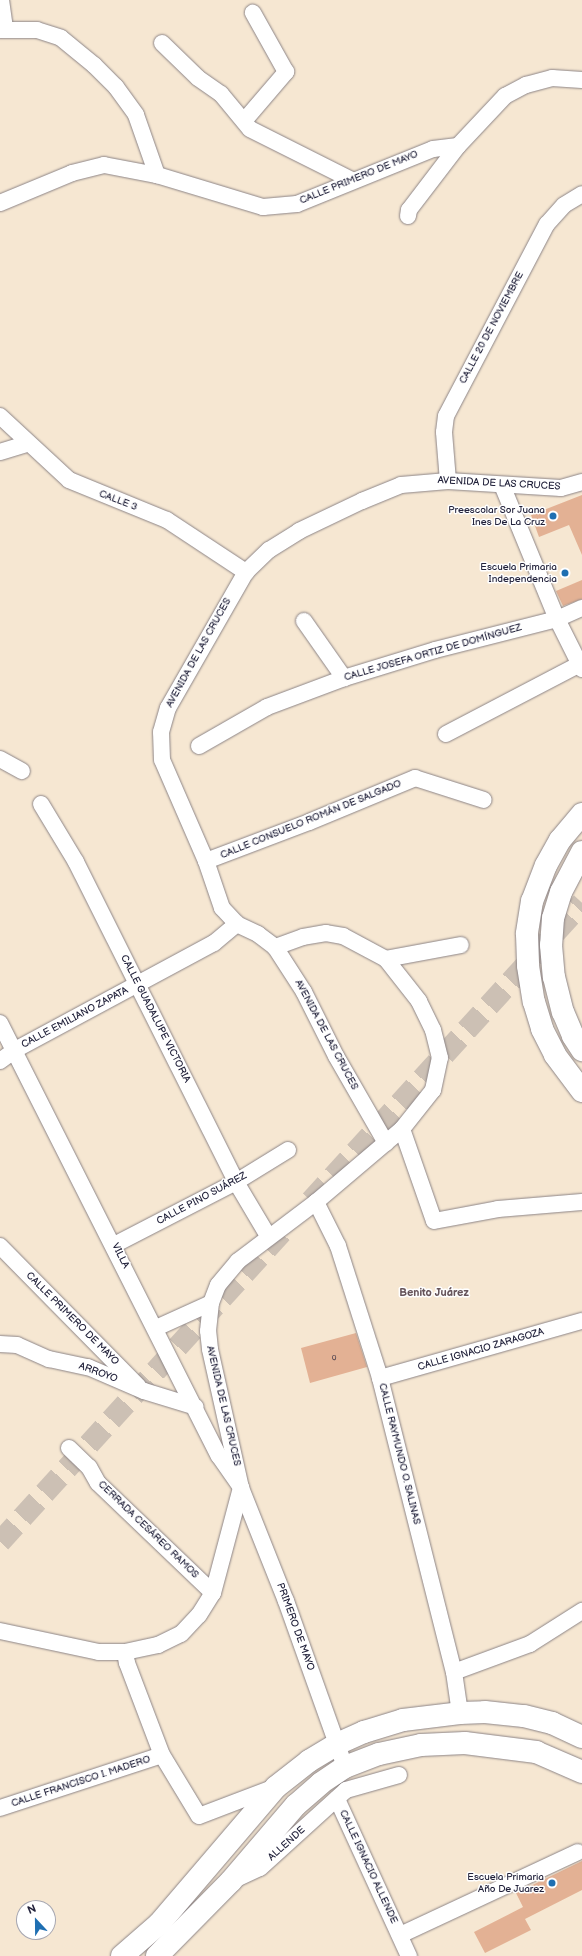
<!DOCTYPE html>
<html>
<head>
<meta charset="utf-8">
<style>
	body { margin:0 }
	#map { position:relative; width:582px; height:1956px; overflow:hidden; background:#f6e7d2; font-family:"Balsamiq Sans",sans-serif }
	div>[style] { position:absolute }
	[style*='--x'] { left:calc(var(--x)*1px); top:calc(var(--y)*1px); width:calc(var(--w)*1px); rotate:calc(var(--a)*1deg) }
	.building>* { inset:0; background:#e3b194 }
	.highway-tunnel>* { height:22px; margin-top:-11px; transform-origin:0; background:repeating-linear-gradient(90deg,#ccc0b4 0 22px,transparent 0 33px) }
	.roads { filter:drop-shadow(0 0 1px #8c8486) drop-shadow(0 0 1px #8c8486) }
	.street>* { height:16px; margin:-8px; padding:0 8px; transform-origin:8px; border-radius:8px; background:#fff }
	.primary>* { height:22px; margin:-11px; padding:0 11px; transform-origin:11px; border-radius:11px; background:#fff }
	.dots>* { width:11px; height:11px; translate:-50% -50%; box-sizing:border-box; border:2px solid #fff; border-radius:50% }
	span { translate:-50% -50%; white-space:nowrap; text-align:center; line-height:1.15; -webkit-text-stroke:3px #fff; paint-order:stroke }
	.number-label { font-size:8px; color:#524651 }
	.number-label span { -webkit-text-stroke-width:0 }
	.street-label { font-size:10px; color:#22223b }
	.poi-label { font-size:10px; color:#22223b }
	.right { translate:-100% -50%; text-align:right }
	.neighbourhood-label { font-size:11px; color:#66545a; font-weight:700 }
	.north { position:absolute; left:16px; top:1900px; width:40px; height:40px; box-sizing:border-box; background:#fff; border:1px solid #a7a7b1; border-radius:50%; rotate:338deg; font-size:11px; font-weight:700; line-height:16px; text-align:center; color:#22223b }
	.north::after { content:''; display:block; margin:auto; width:14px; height:18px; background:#1f6fb2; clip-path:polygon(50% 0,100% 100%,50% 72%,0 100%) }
</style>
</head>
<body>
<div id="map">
	<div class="building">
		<div style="clip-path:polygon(582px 495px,582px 555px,569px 525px,539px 537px,531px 515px)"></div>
		<div style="clip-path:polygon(582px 580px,582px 599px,563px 606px,556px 591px)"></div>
		<div style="clip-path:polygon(356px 1333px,367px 1367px,310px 1383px,301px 1348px)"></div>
		<div style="clip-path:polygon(582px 1861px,582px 1890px,525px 1919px,531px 1930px,485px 1953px,474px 1932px,523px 1907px,516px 1893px)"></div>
	</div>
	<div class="highway-tunnel">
		<div style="--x:311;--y:1201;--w:403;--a:-47.7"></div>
		<div style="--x:0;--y:1542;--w:426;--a:-47.7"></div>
	</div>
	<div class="roads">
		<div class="street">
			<div style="--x:1;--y:0;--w:30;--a:82"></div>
			<div style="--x:0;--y:30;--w:37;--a:0"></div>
			<div style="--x:37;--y:30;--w:25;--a:18"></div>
			<div style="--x:61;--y:38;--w:43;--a:39.3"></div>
			<div style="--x:94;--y:65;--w:31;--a:45"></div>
			<div style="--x:116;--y:87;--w:34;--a:54"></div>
			<div style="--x:136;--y:115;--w:64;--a:70.7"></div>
			<div style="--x:162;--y:43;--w:50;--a:44.2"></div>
			<div style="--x:198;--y:78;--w:28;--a:35"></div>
			<div style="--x:221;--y:94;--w:45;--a:50.4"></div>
			<div style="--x:250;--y:129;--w:114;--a:26.6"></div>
			<div style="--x:244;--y:121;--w:65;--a:-49.4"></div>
			<div style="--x:286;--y:72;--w:68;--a:-119.2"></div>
			<div style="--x:0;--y:203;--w:78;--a:-22.6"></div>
			<div style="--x:72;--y:173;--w:33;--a:-14"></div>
			<div style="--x:104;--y:165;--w:54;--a:10.7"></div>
			<div style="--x:157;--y:175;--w:111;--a:16.8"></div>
			<div style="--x:263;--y:207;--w:34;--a:-5"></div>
			<div style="--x:297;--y:204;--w:147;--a:-22"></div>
			<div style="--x:433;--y:149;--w:25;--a:-7"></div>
			<div style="--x:408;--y:216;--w:6;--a:-81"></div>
			<div style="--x:409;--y:210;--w:81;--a:-52.6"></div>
			<div style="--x:458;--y:146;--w:69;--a:-46.8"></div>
			<div style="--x:505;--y:96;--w:24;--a:-28"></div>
			<div style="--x:526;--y:85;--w:27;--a:-15"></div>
			<div style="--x:552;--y:78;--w:30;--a:4"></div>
			<div style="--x:0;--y:416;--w:94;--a:42.8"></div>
			<div style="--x:69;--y:480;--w:106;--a:22.2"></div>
			<div style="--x:167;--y:520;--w:95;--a:33.4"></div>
			<div style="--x:0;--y:452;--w:30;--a:-17"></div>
			<div style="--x:448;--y:481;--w:49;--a:-94.7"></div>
			<div style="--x:444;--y:432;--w:16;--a:-83"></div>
			<div style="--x:446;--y:416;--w:217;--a:-62.3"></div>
			<div style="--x:547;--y:224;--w:25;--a:-48"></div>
			<div style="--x:564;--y:205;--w:21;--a:-31"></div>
			<div style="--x:502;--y:485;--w:145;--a:67.7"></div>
			<div style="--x:557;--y:619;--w:56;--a:63.4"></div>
			<div style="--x:304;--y:621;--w:70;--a:54.9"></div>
			<div style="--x:446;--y:734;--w:151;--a:-27.6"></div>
			<div style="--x:199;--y:746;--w:78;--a:-29.8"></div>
			<div style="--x:267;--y:707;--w:82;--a:-20.6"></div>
			<div style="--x:344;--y:678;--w:95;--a:-17.1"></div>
			<div style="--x:435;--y:650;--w:126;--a:-14.3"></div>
			<div style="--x:557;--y:619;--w:27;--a:-24"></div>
			<div style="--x:0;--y:759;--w:25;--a:29"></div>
			<div style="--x:41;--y:804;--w:68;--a:58.9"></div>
			<div style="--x:76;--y:862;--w:358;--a:63.4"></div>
			<div style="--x:236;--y:1182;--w:63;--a:59.3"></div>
			<div style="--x:206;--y:861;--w:110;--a:-20.7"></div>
			<div style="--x:309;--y:822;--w:115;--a:-22.5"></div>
			<div style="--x:415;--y:778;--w:72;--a:17.7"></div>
			<div style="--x:386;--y:959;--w:76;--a:-10.6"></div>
			<div style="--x:0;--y:1023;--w:485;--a:63.2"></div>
			<div style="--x:219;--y:1456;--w:39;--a:55"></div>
			<div style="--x:241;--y:1488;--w:122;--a:68.3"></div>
			<div style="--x:286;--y:1601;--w:176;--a:70.4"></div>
			<div style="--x:0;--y:1061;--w:19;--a:-36"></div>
			<div style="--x:15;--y:1050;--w:226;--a:-28.3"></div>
			<div style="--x:214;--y:943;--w:30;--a:-40"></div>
			<div style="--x:402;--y:1129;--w:97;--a:70.8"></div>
			<div style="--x:434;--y:1221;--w:65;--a:-10.6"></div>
			<div style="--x:498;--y:1209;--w:84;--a:-4.8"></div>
			<div style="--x:386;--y:1143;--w:100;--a:-119.9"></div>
			<div style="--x:336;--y:1056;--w:72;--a:-116.6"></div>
			<div style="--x:304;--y:992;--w:54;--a:-122.8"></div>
			<div style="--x:275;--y:947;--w:21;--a:-143"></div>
			<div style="--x:258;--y:934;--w:23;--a:-155"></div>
			<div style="--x:237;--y:924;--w:22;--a:-133"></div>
			<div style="--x:222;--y:908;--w:50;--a:-108.8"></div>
			<div style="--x:206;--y:861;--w:110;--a:-113.5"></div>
			<div style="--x:162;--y:760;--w:28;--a:-92"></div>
			<div style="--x:161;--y:732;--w:25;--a:-74"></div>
			<div style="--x:168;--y:708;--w:157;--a:-60.2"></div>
			<div style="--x:246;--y:572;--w:32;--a:-44"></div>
			<div style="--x:269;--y:550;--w:36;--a:-32"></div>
			<div style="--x:299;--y:531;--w:70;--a:-25.5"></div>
			<div style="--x:362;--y:501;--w:42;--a:-22.3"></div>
			<div style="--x:401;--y:485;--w:47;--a:-4.9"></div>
			<div style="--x:448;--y:481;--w:113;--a:3.5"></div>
			<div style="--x:561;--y:488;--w:22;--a:-16"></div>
			<div style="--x:316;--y:1202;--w:49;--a:63.4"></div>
			<div style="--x:338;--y:1246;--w:139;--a:72.3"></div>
			<div style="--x:380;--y:1378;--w:303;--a:75.9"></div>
			<div style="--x:454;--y:1672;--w:41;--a:81.7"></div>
			<div style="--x:114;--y:1245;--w:137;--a:-27.3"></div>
			<div style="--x:236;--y:1182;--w:61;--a:-31.6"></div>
			<div style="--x:0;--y:1246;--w:197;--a:45.4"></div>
			<div style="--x:156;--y:1328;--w:60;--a:-24.4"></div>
			<div style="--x:0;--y:1344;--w:17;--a:3"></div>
			<div style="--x:17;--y:1345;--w:35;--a:24"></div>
			<div style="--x:49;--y:1359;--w:40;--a:12"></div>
			<div style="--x:88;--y:1367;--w:61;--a:23.2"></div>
			<div style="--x:144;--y:1391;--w:54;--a:17.1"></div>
			<div style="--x:380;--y:1378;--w:210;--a:-15.8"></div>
			<div style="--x:69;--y:1448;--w:28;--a:44"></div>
			<div style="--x:89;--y:1467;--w:18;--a:61"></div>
			<div style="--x:98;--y:1483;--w:159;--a:43.7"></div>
			<div style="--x:0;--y:1631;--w:101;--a:12"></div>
			<div style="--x:99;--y:1652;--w:26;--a:0"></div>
			<div style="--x:125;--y:1652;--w:34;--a:-12"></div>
			<div style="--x:158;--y:1645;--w:25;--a:-26"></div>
			<div style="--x:181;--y:1634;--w:26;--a:-47"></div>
			<div style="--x:199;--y:1615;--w:26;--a:-58"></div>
			<div style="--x:213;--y:1593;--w:109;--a:-75.1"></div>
			<div style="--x:241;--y:1488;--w:142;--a:-102.6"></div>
			<div style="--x:210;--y:1349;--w:18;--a:-96"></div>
			<div style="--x:208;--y:1331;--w:28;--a:-84"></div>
			<div style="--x:211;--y:1303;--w:19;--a:-69"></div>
			<div style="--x:218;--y:1285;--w:31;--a:-50"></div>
			<div style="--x:238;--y:1261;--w:98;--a:-37.1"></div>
			<div style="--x:316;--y:1202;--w:113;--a:-40.3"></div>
			<div style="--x:402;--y:1129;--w:50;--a:-51.5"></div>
			<div style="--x:433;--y:1090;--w:33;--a:-78"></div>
			<div style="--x:440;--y:1058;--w:29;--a:-104"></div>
			<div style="--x:433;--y:1030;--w:32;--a:-116"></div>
			<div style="--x:419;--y:1001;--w:53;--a:-128.2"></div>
			<div style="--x:386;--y:959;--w:49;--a:-151.9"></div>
			<div style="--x:343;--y:936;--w:17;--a:-170"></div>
			<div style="--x:326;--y:933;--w:23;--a:170"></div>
			<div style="--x:303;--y:937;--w:30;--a:160"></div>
			<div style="--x:125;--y:1652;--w:11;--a:80"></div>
			<div style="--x:127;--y:1663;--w:98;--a:69.2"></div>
			<div style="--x:162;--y:1755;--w:71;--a:58.8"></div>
			<div style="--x:199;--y:1816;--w:81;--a:-20.9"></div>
			<div style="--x:454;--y:1672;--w:81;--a:-20.2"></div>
			<div style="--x:530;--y:1644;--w:62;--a:-32.4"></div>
			<div style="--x:337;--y:1799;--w:173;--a:65.4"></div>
			<div style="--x:0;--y:1808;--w:170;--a:-18.1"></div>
			<div style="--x:236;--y:1879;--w:26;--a:-25"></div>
			<div style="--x:260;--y:1868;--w:116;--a:-42.2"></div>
			<div style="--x:346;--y:1790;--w:55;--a:-15.8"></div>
			<div style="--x:400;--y:1935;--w:196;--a:-25"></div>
		</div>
		<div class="primary">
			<div style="--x:582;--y:814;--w:34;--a:130"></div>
			<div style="--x:560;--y:840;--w:29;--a:119"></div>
			<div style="--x:546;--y:865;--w:39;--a:111"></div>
			<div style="--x:532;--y:901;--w:33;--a:99"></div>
			<div style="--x:527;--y:934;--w:32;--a:88"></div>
			<div style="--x:528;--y:966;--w:36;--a:81"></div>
			<div style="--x:534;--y:1002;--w:28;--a:73"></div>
			<div style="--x:542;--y:1029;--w:29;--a:63"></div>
			<div style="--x:555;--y:1055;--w:45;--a:53.1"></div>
			<div style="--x:582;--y:852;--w:45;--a:117.7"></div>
			<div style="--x:561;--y:892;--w:27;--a:107"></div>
			<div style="--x:553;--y:918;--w:27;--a:94"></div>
			<div style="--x:551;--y:945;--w:32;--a:85"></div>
			<div style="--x:554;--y:977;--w:36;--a:76"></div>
			<div style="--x:563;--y:1012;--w:26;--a:67"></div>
			<div style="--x:573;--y:1036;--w:17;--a:57"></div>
			<div style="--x:122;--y:1956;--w:49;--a:-40.9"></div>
			<div style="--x:159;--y:1924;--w:180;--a:-49.5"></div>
			<div style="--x:276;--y:1787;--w:42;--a:-38.2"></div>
			<div style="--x:309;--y:1761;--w:33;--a:-31"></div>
			<div style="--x:337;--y:1744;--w:30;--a:-24"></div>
			<div style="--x:364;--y:1732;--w:41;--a:-17.1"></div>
			<div style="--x:403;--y:1720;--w:57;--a:-7"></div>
			<div style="--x:460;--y:1713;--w:25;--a:-2"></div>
			<div style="--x:485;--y:1712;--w:39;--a:6"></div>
			<div style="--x:524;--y:1716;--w:29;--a:14"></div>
			<div style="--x:552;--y:1723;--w:33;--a:25"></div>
			<div style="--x:157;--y:1956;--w:105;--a:-45.4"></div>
			<div style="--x:231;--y:1881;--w:100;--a:-49.5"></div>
			<div style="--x:296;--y:1805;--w:33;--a:-41"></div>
			<div style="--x:321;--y:1783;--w:29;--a:-34"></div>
			<div style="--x:345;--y:1767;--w:36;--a:-21"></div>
			<div style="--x:379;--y:1754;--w:43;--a:-12.1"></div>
			<div style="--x:421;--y:1745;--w:44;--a:-2.6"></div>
			<div style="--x:465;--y:1743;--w:72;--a:7.2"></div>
			<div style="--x:536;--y:1752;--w:50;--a:23.5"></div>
		</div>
	</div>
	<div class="dots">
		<div style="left:553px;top:516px;background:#1f6fb2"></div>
		<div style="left:565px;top:573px;background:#1f6fb2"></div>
		<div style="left:552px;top:1883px;background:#1f6fb2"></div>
	</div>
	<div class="number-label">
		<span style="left:334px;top:1358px">0</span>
	</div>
	<div class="street-label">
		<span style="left:359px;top:178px;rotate:-22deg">CALLE PRIMERO DE MAYO</span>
		<span style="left:492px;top:328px;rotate:-62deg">CALLE 20 DE NOVIEMBRE</span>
		<span style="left:499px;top:484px;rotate:3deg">AVENIDA DE LAS CRUCES</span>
		<span style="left:118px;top:501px;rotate:21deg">CALLE 3</span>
		<span style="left:199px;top:653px;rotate:-61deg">AVENIDA DE LAS CRUCES</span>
		<span style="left:433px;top:653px;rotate:-16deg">CALLE JOSEFA ORTIZ DE DOMÍNGUEZ</span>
		<span style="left:311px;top:820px;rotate:-22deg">CALLE CONSUELO ROMÁN DE SALGADO</span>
		<span style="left:75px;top:1018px;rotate:-28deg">CALLE EMILIANO ZAPATA</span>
		<span style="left:155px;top:1019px;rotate:63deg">CALLE GUADALUPE VICTORIA</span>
		<span style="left:326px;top:1035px;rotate:62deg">AVENIDA DE LAS CRUCES</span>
		<span style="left:202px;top:1199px;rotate:-28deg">CALLE PINO SUÁREZ</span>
		<span style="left:120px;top:1256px;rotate:63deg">VILLA</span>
		<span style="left:72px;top:1319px;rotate:45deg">CALLE PRIMERO DE MAYO</span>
		<span style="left:481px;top:1350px;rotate:-16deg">CALLE IGNACIO ZARAGOZA</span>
		<span style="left:98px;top:1373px;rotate:20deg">ARROYO</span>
		<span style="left:223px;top:1406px;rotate:77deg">AVENIDA DE LAS CRUCES</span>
		<span style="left:399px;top:1454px;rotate:76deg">CALLE RAYMUNDO O. SALINAS</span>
		<span style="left:148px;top:1530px;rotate:44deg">CERRADA CESÁREO RAMOS</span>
		<span style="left:295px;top:1627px;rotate:70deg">PRIMERO DE MAYO</span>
		<span style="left:81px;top:1782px;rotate:-18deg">CALLE FRANCISCO I. MADERO</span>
		<span style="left:287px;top:1844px;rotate:-42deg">ALLENDE</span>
		<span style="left:368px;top:1867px;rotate:65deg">CALLE IGNACIO ALLENDE</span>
	</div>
	<div class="poi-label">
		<span class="right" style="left:545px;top:516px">Preescolar Sor Juana<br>Ines De La Cruz</span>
		<span class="right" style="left:557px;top:573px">Escuela Primaria<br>Independencia</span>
		<span class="right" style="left:544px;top:1883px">Escuela Primaria<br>Año De Juarez</span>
	</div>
	<div class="neighbourhood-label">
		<span style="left:434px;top:1293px">Benito Juárez</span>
	</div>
	<div class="north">N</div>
</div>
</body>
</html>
